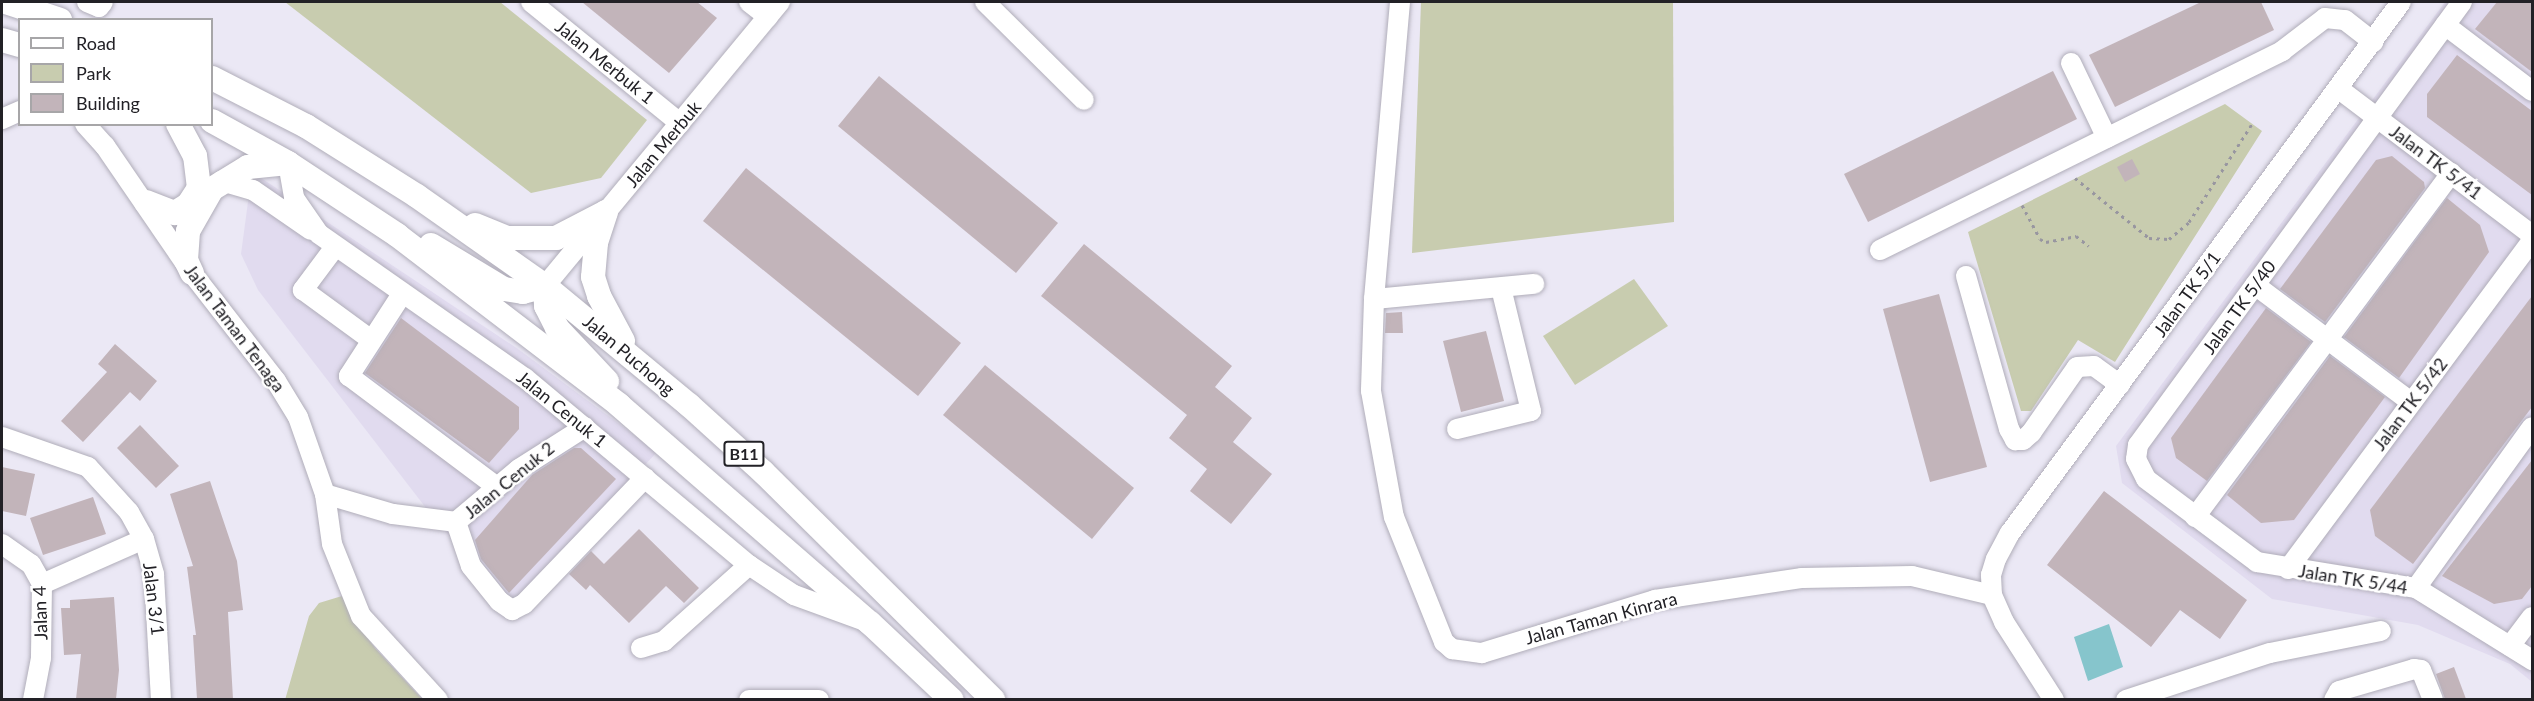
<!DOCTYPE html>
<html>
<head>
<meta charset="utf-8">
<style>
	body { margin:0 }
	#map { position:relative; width:2534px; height:701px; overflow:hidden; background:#ebe8f5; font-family:Lato,sans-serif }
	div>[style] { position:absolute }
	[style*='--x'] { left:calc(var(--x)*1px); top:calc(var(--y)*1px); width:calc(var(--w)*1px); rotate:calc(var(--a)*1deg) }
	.built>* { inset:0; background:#e1dbef }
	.green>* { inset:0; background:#c8ccaf }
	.water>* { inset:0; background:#86c5cc }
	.building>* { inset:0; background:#c2b4ba }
	.path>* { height:3px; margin-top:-1.5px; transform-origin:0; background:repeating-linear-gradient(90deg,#9896a0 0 3px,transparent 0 7.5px) }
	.roads { filter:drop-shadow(0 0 2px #b0adb9) drop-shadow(0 0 2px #b0adb9) }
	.minor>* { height:20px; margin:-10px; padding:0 10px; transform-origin:10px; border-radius:10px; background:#fff }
	.major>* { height:24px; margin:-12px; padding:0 12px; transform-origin:12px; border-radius:12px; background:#fff }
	span { translate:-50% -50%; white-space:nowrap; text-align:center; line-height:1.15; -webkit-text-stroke:5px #fff; paint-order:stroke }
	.shield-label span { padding:2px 4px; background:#fff; border:2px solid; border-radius:4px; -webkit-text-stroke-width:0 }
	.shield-label { font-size:16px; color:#222126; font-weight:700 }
	.street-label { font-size:18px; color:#222126 }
	.frame { position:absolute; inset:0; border:3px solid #222126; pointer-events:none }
	.legend { position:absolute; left:18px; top:18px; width:195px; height:108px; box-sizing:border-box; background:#fff; border:2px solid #a7a6a8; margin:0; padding:8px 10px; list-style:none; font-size:18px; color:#222126 }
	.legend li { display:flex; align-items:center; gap:12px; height:30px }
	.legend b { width:30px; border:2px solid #a7a6a8 }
</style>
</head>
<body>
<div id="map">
	<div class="built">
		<div style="clip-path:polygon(2445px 2px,2532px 2px,2532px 682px,2510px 664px,2418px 625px,2272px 599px,2122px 483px,2116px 446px)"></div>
		<div style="clip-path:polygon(252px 172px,518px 349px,657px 452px,513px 606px,436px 521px,258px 290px,241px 254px)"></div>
	</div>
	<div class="green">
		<div style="clip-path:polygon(285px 2px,500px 2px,647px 120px,601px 178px,531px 193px)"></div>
		<div style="clip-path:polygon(1421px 2px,1673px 2px,1674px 222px,1412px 253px)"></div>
		<div style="clip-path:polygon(2225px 104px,2262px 131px,2115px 362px,2078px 340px,2031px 411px,2021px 411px,1968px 232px)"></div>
		<div style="clip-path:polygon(1634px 279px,1668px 326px,1575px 385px,1543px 336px)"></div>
		<div style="clip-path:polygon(342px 596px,351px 616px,375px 648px,422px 699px,285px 700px,309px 616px,319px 603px)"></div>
	</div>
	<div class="water">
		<div style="clip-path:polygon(2109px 624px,2123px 667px,2088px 681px,2074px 637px)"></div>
	</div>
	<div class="building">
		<div style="clip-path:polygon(582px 2px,697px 2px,717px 18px,669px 73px)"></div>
		<div style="clip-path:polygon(2201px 2px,2261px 2px,2274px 30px,2115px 107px,2089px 55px)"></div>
		<div style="clip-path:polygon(2497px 2px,2532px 2px,2532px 72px,2475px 29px)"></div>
		<div style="clip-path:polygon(2457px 55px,2532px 111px,2532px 195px,2427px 117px,2427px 94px)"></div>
		<div style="clip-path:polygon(2053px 71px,2077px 119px,1868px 222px,1844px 174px)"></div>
		<div style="clip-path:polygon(879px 76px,1058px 223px,1016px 273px,838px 126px)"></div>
		<div style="clip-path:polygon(2392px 156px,2424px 182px,2425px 188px,2325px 322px,2280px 289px,2376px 160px)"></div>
		<div style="clip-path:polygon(2132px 159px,2140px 174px,2125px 182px,2117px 167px)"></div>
		<div style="clip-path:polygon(746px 168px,961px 343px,918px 396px,703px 221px)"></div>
		<div style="clip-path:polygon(2447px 198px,2480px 225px,2489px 252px,2399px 378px,2344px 337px)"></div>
		<div style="clip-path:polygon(1084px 244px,1232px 366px,1215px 387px,1252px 418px,1233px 442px,1272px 474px,1231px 524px,1190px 491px,1207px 469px,1169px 438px,1187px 415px,1041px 296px)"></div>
		<div style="clip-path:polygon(1939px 294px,1987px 467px,1930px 482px,1883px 309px)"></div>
		<div style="clip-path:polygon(2532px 296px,2532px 407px,2413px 564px,2375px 536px,2370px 510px)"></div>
		<div style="clip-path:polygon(2266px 308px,2311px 342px,2207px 481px,2176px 458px,2171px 438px)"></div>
		<div style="clip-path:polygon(1402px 312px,1403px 333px,1385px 333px,1386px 313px)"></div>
		<div style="clip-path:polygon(401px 318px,519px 407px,519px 429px,489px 463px,365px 373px)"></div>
		<div style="clip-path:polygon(1486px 331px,1504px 401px,1461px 412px,1443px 341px)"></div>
		<div style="clip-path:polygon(115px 344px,157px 381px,140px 401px,130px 392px,83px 442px,61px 421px,107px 372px,98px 364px)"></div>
		<div style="clip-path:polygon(2330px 356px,2385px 397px,2294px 520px,2261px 523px,2227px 495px)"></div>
		<div style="clip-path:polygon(985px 365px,1134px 488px,1092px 539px,943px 415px)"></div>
		<div style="clip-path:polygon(140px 425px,179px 466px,156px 488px,117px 448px)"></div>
		<div style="clip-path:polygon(574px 448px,581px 448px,616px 479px,509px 593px,481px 559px,475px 540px,532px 475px)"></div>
		<div style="clip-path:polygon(2532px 460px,2532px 586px,2522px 599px,2494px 604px,2442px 576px)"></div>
		<div style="clip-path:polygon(2px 467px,35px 474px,26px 516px,2px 511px)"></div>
		<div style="clip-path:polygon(210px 481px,237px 561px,243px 610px,228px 612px,233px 699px,197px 699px,193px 635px,196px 635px,187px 567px,193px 566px,170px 494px)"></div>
		<div style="clip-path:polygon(2104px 491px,2247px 600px,2220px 639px,2180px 610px,2151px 647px,2047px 565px)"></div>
		<div style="clip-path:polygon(93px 497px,106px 534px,43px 555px,30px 518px)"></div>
		<div style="clip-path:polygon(639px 529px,699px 588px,684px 603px,666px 586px,629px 623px,590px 585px,586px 590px,569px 574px,591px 551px,604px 564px)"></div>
		<div style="clip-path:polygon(114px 597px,119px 670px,116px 699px,76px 699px,81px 654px,64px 655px,61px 608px,70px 608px,70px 600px)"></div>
		<div style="clip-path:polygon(2454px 667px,2466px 699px,2445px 699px,2436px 674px)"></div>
	</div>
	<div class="path">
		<div style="--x:2075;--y:178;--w:95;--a:39"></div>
		<div style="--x:2149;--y:238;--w:20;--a:3"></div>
		<div style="--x:2169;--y:239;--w:26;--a:-40"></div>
		<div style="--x:2189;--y:222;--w:117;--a:-57.3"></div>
		<div style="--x:2022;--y:205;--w:38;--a:62"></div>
		<div style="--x:2040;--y:239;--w:7;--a:27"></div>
		<div style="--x:2046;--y:242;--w:31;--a:-11"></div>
		<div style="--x:2076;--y:236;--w:16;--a:38"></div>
	</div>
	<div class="roads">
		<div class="minor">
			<div style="--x:87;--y:2;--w:13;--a:23"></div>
			<div style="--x:99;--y:7;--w:6;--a:-51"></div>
			<div style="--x:531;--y:2;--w:192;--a:39.1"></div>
			<div style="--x:749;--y:2;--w:24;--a:38"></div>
			<div style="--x:985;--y:2;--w:139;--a:44.7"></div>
			<div style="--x:1400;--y:2;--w:298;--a:95"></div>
			<div style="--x:1374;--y:299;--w:92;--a:91.9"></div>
			<div style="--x:1371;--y:391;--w:128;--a:79.7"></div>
			<div style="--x:1394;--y:517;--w:135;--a:68.2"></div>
			<div style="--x:1444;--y:642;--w:11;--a:41"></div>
			<div style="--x:1452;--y:649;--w:30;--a:8"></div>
			<div style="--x:1482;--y:653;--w:181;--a:-17"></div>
			<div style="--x:1655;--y:600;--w:149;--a:-8.5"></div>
			<div style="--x:1802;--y:578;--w:110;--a:-1"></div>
			<div style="--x:1912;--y:576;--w:82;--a:13.4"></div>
			<div style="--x:2462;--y:2;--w:549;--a:126.18"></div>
			<div style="--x:2138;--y:445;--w:14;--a:98"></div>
			<div style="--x:2136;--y:459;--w:22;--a:63"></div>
			<div style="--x:2146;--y:479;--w:139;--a:36.8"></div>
			<div style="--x:2257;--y:562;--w:161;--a:9.3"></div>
			<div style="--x:2416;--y:588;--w:137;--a:31.8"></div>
			<div style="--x:2445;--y:25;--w:109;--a:37.2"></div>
			<div style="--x:2071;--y:63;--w:83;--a:64.4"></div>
			<div style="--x:2339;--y:89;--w:242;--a:37.1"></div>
			<div style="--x:2;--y:119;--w:20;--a:-24"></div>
			<div style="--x:85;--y:124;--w:30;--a:48"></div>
			<div style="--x:105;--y:146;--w:154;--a:55.6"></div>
			<div style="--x:192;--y:273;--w:137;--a:52.1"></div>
			<div style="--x:276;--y:381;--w:42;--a:58.6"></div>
			<div style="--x:298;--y:417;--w:82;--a:70.7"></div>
			<div style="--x:325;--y:494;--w:50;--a:82"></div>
			<div style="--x:332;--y:544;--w:78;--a:68.1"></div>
			<div style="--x:361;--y:616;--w:114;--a:47.5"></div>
			<div style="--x:288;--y:163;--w:36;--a:80"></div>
			<div style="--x:294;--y:198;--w:44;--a:55.2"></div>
			<div style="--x:319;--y:234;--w:251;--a:35"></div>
			<div style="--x:525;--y:378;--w:292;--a:39.9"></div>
			<div style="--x:749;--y:565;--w:54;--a:33.7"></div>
			<div style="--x:794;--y:595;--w:76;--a:20.1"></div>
			<div style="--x:221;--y:181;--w:33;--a:16"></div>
			<div style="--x:253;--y:190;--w:70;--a:34.6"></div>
			<div style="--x:335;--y:247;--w:54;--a:126.7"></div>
			<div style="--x:303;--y:290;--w:83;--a:36.2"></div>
			<div style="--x:1880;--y:250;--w:449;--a:-26.3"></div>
			<div style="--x:2282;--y:51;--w:54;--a:-37.5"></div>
			<div style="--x:2325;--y:18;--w:20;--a:6"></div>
			<div style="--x:2345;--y:20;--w:36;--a:38"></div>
			<div style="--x:1966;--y:276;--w:159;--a:74.3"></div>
			<div style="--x:2009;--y:429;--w:13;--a:61"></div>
			<div style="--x:2015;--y:440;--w:8;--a:0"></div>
			<div style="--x:2023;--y:440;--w:11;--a:-41"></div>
			<div style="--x:2031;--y:433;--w:80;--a:-55.1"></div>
			<div style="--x:2077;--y:367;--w:17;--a:-3"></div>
			<div style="--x:2094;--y:366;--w:32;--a:36"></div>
			<div style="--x:2255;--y:285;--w:195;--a:36.9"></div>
			<div style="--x:545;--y:286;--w:369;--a:-50.4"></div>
			<div style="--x:402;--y:294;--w:98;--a:122.9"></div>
			<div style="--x:349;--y:376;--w:185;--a:36.9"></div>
			<div style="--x:1374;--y:299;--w:161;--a:-5.4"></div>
			<div style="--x:1457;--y:429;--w:76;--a:-13.7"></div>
			<div style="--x:1531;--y:411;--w:127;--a:-103.7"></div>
			<div style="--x:2;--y:437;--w:91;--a:19.2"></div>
			<div style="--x:88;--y:467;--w:61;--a:47.7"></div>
			<div style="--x:129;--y:512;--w:31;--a:61"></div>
			<div style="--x:144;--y:539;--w:37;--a:74"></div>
			<div style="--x:154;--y:575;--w:125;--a:86.8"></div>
			<div style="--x:325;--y:494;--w:71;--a:16.4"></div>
			<div style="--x:393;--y:514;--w:64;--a:7.2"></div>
			<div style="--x:456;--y:522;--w:82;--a:-40.1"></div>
			<div style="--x:519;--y:469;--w:78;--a:-32.5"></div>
			<div style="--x:2195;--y:517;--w:429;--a:-53.3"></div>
			<div style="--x:456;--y:522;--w:46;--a:71.2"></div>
			<div style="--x:471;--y:566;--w:45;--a:51.3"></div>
			<div style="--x:499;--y:601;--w:16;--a:35"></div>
			<div style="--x:512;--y:610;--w:13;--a:-27"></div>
			<div style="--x:524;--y:604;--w:175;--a:-46.2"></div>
			<div style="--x:2;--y:544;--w:35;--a:35"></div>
			<div style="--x:31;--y:564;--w:23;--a:61"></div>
			<div style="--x:42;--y:584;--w:74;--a:90.8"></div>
			<div style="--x:41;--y:658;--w:43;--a:100.8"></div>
			<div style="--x:2288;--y:569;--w:410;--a:-53.4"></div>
			<div style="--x:42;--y:584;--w:111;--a:-23.8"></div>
			<div style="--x:2416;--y:588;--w:198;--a:-54.2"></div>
			<div style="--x:2510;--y:646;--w:36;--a:-53"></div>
			<div style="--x:641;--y:648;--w:24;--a:-17"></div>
			<div style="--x:664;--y:641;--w:114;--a:-41.8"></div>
			<div style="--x:749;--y:700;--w:70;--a:0"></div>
			<div style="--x:2054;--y:700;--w:93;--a:-122.7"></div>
			<div style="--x:2004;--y:622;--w:30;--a:-114"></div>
			<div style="--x:1992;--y:595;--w:20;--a:-93"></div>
			<div style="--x:1991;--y:575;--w:17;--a:-73"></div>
			<div style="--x:1996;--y:559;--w:30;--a:-62"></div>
			<div style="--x:2010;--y:533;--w:659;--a:-53.63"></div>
			<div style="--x:2126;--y:700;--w:151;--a:-18.1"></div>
			<div style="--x:2270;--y:653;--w:113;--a:-11.2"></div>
			<div style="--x:2334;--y:700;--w:10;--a:-61"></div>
			<div style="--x:2339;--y:691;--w:78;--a:-16.3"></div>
			<div style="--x:2414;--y:669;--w:7;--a:8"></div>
			<div style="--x:2421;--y:670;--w:32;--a:68"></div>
		</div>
		<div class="major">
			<div style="--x:6;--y:2;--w:57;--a:18.4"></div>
			<div style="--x:2;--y:40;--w:19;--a:16"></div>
			<div style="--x:212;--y:78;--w:106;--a:27.1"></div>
			<div style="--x:306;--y:126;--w:131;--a:32.2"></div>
			<div style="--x:417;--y:196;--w:156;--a:35.1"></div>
			<div style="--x:545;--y:286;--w:187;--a:39.6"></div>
			<div style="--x:689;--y:405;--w:100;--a:42.2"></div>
			<div style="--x:763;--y:472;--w:324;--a:44.7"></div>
			<div style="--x:212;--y:121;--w:87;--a:28.9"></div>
			<div style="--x:288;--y:163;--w:131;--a:33.4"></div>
			<div style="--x:397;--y:235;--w:280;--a:37.4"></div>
			<div style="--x:619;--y:405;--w:332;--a:41"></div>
			<div style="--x:870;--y:623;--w:112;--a:43.2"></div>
			<div style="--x:146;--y:202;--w:31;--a:21"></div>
			<div style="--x:175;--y:213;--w:15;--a:-32"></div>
			<div style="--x:188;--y:205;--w:20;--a:-57"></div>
			<div style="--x:199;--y:188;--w:32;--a:-97"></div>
			<div style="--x:195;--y:156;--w:36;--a:-118"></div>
			<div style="--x:606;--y:212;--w:33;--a:108"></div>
			<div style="--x:596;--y:243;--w:34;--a:95"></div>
			<div style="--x:593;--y:277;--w:20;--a:72"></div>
			<div style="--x:599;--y:296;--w:51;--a:61.9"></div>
			<div style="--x:475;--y:225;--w:35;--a:22"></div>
			<div style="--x:508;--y:238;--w:48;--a:0"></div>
			<div style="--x:556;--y:238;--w:56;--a:-27.5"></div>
			<div style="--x:431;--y:245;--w:85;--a:31.1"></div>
			<div style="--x:504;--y:289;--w:19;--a:9"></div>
			<div style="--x:523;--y:292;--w:23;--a:-15"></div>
			<div style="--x:192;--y:273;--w:14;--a:-115"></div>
			<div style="--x:186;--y:260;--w:29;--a:-86"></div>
			<div style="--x:188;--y:231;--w:48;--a:-60.3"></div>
			<div style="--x:212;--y:189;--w:42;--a:-31.4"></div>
			<div style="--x:248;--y:167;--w:40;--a:-5.7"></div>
			<div style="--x:545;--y:286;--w:20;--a:87"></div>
			<div style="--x:546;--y:306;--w:25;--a:63"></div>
			<div style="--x:557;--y:328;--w:73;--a:46.7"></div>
		</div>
	</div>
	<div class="shield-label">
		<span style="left:744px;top:454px">B11</span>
	</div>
	<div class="street-label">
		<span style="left:605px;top:62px;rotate:39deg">Jalan Merbuk 1</span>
		<span style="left:663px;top:144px;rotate:-50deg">Jalan Merbuk</span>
		<span style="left:2436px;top:162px;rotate:37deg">Jalan TK 5/41</span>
		<span style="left:2187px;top:294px;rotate:-54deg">Jalan TK 5/1</span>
		<span style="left:2239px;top:307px;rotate:-54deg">Jalan TK 5/40</span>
		<span style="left:235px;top:328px;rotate:53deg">Jalan Taman Tenaga</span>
		<span style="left:629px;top:355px;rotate:40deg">Jalan Puchong</span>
		<span style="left:2410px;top:404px;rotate:-53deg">Jalan TK 5/42</span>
		<span style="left:562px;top:409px;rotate:39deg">Jalan Cenuk 1</span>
		<span style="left:509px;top:480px;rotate:-39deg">Jalan Cenuk 2</span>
		<span style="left:2353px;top:579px;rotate:9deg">Jalan TK 5/44</span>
		<span style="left:154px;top:599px;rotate:83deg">Jalan 3/1</span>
		<span style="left:40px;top:613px;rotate:-92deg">Jalan 4</span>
		<span style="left:1601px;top:618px;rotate:-15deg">Jalan Taman Kinrara</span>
	</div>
	<div class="frame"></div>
	<ul class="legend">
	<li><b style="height:8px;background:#fff"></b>Road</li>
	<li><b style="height:16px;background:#c8ccaf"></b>Park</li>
	<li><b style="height:16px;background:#c2b4ba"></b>Building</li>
	</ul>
</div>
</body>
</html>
